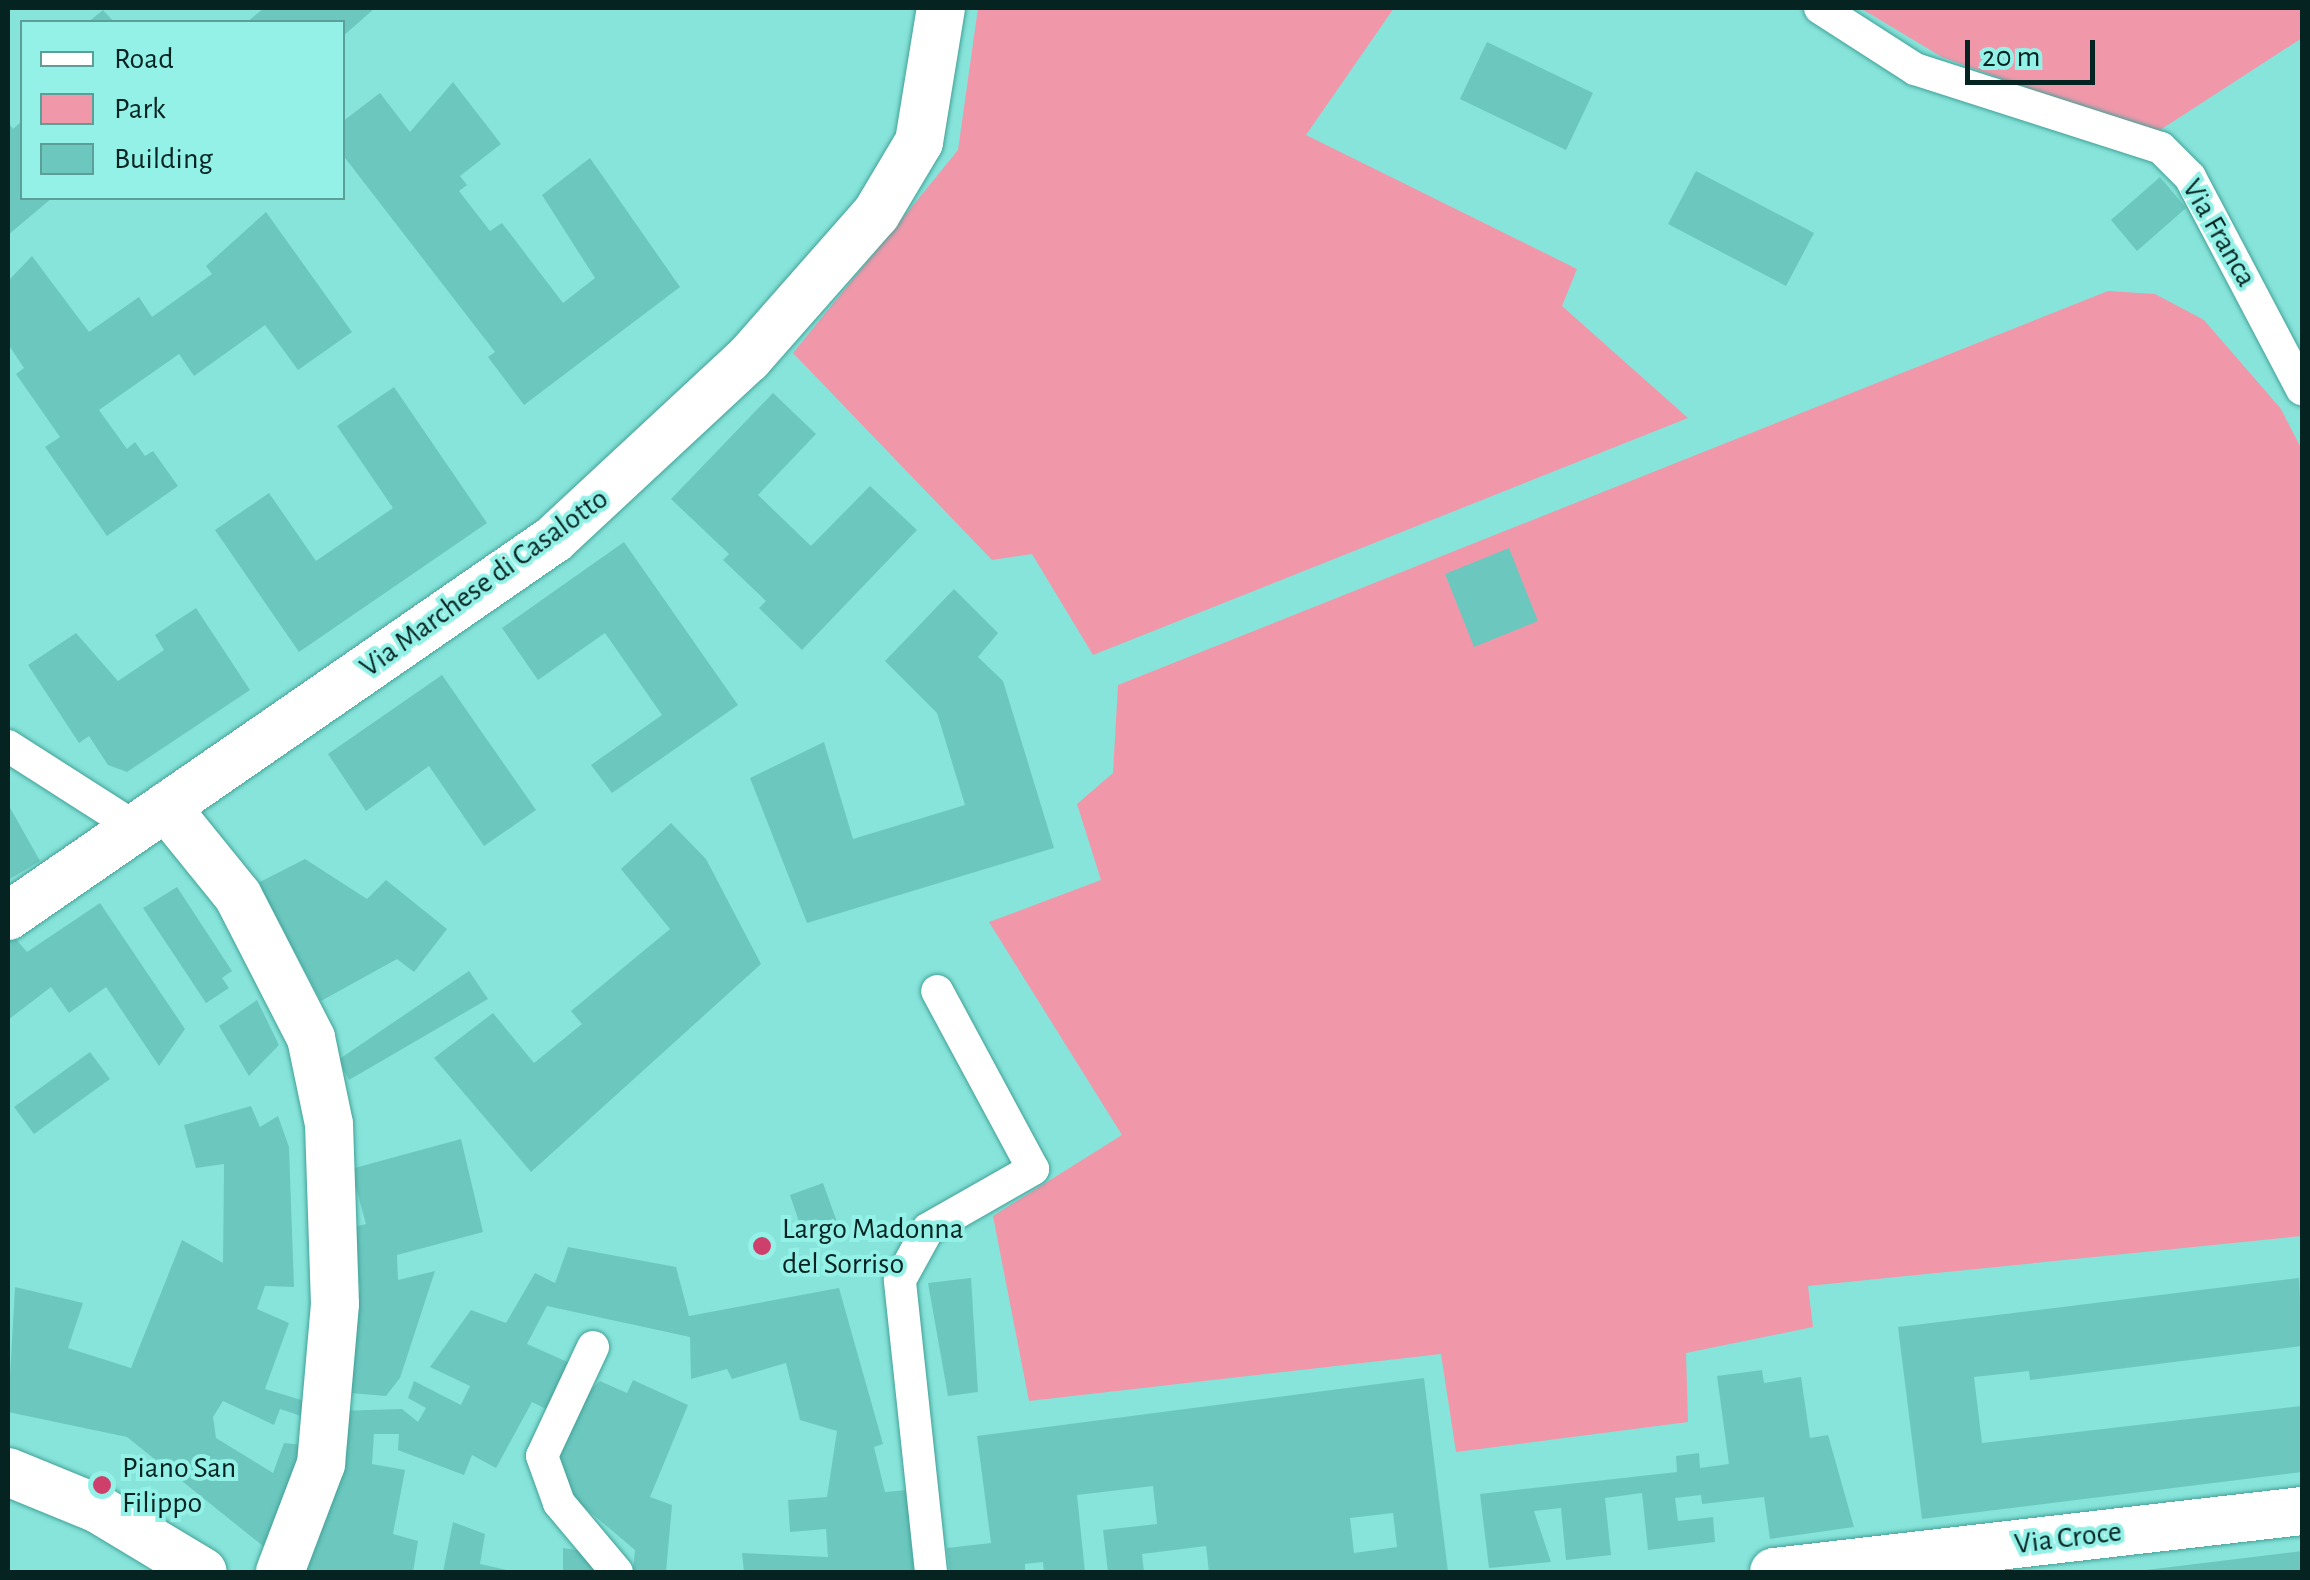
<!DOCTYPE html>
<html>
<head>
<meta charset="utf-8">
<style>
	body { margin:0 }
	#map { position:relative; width:2310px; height:1580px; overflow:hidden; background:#87e4da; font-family:"Alegreya Sans",sans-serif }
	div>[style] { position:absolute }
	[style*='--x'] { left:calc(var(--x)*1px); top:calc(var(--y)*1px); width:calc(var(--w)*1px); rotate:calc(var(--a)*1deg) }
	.green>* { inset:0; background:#f098aa }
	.building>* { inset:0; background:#6cc8bf }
	.roads { filter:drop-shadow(0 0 2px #42a198) drop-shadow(0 0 2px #42a198) }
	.street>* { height:32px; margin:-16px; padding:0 16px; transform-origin:16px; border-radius:16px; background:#fff }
	.secondary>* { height:48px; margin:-24px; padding:0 24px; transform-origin:24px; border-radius:24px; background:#fff }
	.dots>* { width:28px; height:28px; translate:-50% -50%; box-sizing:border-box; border:5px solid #94f1e7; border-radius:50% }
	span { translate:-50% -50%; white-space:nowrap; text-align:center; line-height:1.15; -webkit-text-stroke:8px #94f1e7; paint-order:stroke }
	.street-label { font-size:30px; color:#052421 }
	.poi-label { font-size:30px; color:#052421 }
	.left { translate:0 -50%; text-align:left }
	.frame { position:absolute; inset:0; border:10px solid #052421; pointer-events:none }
	.legend { position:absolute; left:20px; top:20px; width:325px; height:180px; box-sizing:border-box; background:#94f1e7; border:2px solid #5b9f98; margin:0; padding:12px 18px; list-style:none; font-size:30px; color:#052421 }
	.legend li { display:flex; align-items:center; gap:20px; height:50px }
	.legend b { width:50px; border:2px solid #5b9f98 }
	.scale { position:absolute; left:1965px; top:40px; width:130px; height:45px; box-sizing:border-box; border:5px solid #052421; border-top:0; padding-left:12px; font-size:30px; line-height:35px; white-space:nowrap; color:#052421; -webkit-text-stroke:8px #94f1e7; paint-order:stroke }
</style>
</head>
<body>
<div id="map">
	<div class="green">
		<div style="clip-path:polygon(978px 8px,1394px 8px,1306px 135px,1577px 269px,1562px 306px,1688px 418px,1093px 655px,1032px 554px,992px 560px,793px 353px,958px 150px)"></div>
		<div style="clip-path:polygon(1860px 8px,2302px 8px,2302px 38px,2154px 134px,1942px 57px)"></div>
		<div style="clip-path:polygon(2108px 291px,2155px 294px,2204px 320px,2281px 409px,2302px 450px,2302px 1236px,1808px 1286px,1813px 1327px,1686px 1353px,1688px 1422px,1456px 1452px,1441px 1354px,1029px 1401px,993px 1216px,1122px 1135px,989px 922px,1101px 880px,1077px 804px,1113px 773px,1118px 685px)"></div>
	</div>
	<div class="building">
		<div style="clip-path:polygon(264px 8px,375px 8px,342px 37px,342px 22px,247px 22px)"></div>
		<div style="clip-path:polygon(103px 10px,114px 22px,88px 22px)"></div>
		<div style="clip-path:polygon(1487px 42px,1593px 93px,1566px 150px,1460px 99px)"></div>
		<div style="clip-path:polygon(453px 82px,501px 144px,460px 176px,467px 185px,459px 191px,490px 231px,502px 223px,563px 303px,595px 278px,542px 195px,590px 158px,680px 287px,524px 405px,488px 357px,495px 352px,342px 154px,342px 122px,380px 93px,410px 132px)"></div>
		<div style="clip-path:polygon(22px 121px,22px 198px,52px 198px,8px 235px,8px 122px,13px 129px)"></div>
		<div style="clip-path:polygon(1696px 171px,1814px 233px,1786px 286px,1668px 224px)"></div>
		<div style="clip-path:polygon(2160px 177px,2186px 208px,2137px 251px,2111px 220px)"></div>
		<div style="clip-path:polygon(266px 212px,352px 332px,298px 370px,265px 325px,194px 376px,179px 354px,99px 410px,127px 449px,135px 442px,145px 456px,153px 451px,178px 486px,107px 536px,45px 447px,60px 437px,16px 374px,24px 368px,8px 344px,8px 281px,32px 256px,89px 332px,139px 297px,152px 317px,212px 274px,206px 266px)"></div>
		<div style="clip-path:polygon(394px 387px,487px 523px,299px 652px,215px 530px,269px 493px,316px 561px,393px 508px,337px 426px)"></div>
		<div style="clip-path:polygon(773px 393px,816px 434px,758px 495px,811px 546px,870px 486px,917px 530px,802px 650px,759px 608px,766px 601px,723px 560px,729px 554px,671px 499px)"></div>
		<div style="clip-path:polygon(624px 542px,738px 705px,612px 793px,591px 765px,662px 715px,605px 633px,538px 680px,502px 628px)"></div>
		<div style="clip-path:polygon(1509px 548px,1538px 621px,1474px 647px,1445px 574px)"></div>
		<div style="clip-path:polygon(954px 589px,998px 633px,978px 657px,1003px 681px,1054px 848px,807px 923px,750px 778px,824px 742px,853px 839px,965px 805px,937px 713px,885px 661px)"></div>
		<div style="clip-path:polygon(196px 608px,250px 690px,127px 772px,108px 765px,89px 736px,79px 743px,28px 665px,76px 633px,118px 681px,164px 650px,155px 635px)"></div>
		<div style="clip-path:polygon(442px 675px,536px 810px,484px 846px,429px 766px,366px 811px,328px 754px)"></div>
		<div style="clip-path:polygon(8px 804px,40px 861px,8px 880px)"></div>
		<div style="clip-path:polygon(671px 823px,706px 859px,761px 964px,531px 1172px,434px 1058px,493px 1013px,534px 1063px,582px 1024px,571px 1011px,670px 929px,621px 869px)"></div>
		<div style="clip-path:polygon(305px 859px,367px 899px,386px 880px,447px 929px,414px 972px,397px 959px,321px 1001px,258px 883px)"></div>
		<div style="clip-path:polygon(177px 887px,232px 971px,222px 978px,229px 988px,206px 1003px,143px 908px)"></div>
		<div style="clip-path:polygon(100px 903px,185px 1029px,159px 1066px,106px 987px,69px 1013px,51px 987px,8px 1020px,8px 942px,14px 937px,27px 952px)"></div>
		<div style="clip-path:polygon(469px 971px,488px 999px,349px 1080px,338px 1060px)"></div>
		<div style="clip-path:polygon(257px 1000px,279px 1045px,249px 1076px,219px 1026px)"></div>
		<div style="clip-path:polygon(90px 1052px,110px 1079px,34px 1134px,14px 1107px)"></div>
		<div style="clip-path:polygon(251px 1106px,260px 1127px,278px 1116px,289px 1147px,294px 1287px,265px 1286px,257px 1309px,289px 1323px,265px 1389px,308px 1402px,307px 1418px,280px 1409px,274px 1425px,223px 1401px,213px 1417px,216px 1438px,273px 1473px,284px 1443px,312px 1446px,268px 1550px,127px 1437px,8px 1412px,15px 1287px,83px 1303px,68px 1348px,131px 1368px,182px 1240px,223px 1263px,224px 1164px,196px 1168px,184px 1125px)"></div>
		<div style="clip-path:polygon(461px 1139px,483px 1232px,397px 1255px,398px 1280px,435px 1271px,400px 1378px,386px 1396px,339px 1392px,360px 1290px,354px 1227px,366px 1224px,351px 1169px)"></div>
		<div style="clip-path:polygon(823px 1183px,837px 1222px,803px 1234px,790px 1195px)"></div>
		<div style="clip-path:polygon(568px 1247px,676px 1267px,689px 1316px,839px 1288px,883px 1444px,874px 1447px,885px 1492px,907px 1490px,914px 1572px,744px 1572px,742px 1553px,828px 1557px,826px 1529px,790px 1532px,788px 1500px,827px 1497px,837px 1431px,800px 1420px,786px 1363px,732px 1379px,727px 1369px,691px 1379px,690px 1337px,547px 1306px,527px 1344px,572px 1364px,550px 1411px,532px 1402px,496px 1468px,472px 1455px,464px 1475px,398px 1450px,399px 1434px,374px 1434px,372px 1464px,405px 1470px,393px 1534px,418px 1541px,413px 1572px,304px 1572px,336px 1411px,402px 1409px,418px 1422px,426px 1408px,408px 1398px,414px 1381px,461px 1405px,470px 1386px,430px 1367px,471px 1310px,506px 1323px,535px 1273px,555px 1283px)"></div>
		<div style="clip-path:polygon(971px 1278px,978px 1392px,948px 1396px,928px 1283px)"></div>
		<div style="clip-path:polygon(2299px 1278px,2302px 1346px,2030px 1380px,2029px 1371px,1974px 1377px,1982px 1443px,2302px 1406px,2302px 1472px,1922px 1519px,1898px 1327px)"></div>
		<div style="clip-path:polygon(1762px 1370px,1764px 1383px,1801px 1377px,1810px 1438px,1828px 1435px,1854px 1527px,1770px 1539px,1764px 1497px,1702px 1504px,1701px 1495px,1675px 1498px,1678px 1521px,1713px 1517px,1715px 1542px,1648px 1550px,1642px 1493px,1605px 1498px,1611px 1555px,1566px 1560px,1561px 1508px,1534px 1511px,1551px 1562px,1489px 1568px,1480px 1494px,1677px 1472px,1676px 1456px,1699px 1453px,1700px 1468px,1729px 1464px,1717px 1376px)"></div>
		<div style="clip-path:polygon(evenodd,1424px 1378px,1448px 1572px,1209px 1572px,1206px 1546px,1142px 1554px,1144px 1572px,1108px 1572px,1103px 1530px,1157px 1524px,1153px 1486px,1077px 1495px,1085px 1572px,1044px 1572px,1043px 1562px,1025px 1564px,1025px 1572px,950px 1572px,947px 1548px,991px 1543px,977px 1436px,1424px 1378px,1393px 1513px,1397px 1547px,1354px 1553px,1350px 1518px,1393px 1513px)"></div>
		<div style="clip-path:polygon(633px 1380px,688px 1405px,650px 1497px,672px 1505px,666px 1572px,633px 1572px,635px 1550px,571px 1496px,557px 1457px,578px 1402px,600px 1381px,627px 1393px)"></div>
		<div style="clip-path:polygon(453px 1522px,485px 1534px,480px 1564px,516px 1572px,443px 1572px)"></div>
		<div style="clip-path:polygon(563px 1548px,590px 1552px,598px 1572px,563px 1572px)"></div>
		<div style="clip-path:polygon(2302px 1551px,2302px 1572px,2147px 1572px,2146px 1570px)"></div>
	</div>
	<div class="roads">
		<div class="street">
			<div style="--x:1820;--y:8;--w:113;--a:32.7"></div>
			<div style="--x:1915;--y:69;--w:258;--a:17.8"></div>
			<div style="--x:2161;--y:148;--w:41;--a:45"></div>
			<div style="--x:2190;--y:177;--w:240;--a:62.2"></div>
			<div style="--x:8;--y:746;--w:152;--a:32.6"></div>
			<div style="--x:593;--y:1347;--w:120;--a:115.1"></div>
			<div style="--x:542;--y:1456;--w:50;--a:70.1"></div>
			<div style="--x:559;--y:1503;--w:90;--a:50"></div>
			<div style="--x:931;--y:1572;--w:294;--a:-96.1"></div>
			<div style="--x:900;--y:1280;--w:58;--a:-61.2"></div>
			<div style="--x:928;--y:1229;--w:121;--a:-29.7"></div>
			<div style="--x:1033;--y:1169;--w:202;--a:-118.3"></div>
		</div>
		<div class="secondary">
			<div style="--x:166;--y:807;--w:114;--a:51"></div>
			<div style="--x:238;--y:896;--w:160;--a:62.8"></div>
			<div style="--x:311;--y:1038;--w:88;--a:78.2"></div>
			<div style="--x:329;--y:1124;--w:180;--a:88.1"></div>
			<div style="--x:335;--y:1304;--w:161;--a:95"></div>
			<div style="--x:321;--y:1464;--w:116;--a:110.8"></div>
			<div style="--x:8;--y:916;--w:664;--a:-34.62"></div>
			<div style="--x:554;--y:539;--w:265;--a:-42.9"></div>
			<div style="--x:748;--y:359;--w:193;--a:-48.6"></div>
			<div style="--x:876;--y:214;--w:84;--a:-59.2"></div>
			<div style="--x:919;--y:142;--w:136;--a:-80.7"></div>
			<div style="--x:8;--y:1472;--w:97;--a:22.3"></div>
			<div style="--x:98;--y:1509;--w:122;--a:31"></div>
			<div style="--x:1774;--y:1572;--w:532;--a:-6.59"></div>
		</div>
	</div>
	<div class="dots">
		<div style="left:762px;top:1246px;background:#ce406b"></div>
		<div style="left:102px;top:1485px;background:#ce406b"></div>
	</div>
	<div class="street-label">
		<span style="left:2219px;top:233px;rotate:60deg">Via Franca</span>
		<span style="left:484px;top:583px;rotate:-36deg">Via Marchese di Casalotto</span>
		<span style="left:2068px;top:1538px;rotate:-7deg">Via Croce</span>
	</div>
	<div class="poi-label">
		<span class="left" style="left:782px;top:1246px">Largo Madonna<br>del Sorriso</span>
		<span class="left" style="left:122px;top:1485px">Piano San<br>Filippo</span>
	</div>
	<div class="frame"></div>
	<ul class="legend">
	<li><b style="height:12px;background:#fff"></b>Road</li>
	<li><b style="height:28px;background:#f098aa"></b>Park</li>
	<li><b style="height:28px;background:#6cc8bf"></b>Building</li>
	</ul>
	<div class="scale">20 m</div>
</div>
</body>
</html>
